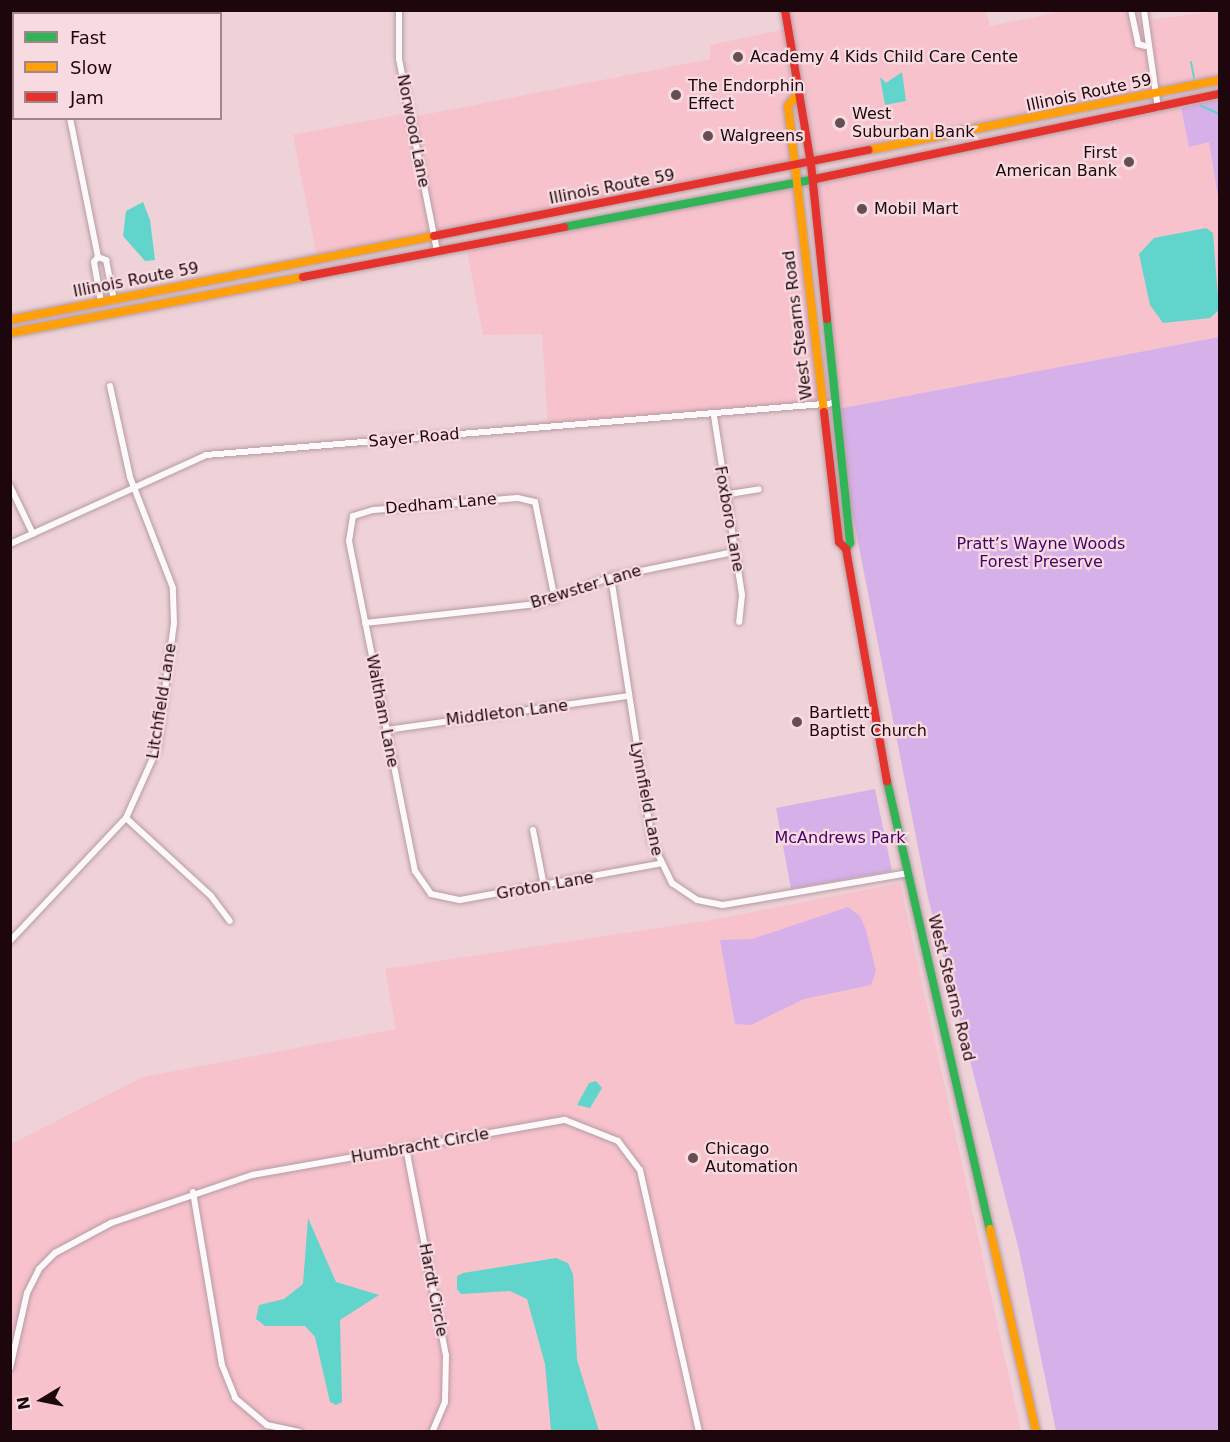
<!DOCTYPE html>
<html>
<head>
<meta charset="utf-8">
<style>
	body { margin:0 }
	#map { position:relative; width:1230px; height:1442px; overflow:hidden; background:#efd2d8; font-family:"DejaVu Sans",sans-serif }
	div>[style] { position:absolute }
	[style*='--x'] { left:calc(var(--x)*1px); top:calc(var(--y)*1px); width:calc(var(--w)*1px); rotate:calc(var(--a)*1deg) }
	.built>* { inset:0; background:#f8c2cd }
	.green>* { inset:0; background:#d6b0e8 }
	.water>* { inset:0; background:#61d4cb }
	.stream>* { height:2px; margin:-1px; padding:0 1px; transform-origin:1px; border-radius:1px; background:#61d4cb }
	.roads { filter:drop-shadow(0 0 2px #b59ca2) drop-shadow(0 0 2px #b59ca2) }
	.street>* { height:6px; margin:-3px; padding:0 3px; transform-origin:3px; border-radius:3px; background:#fdf8f9 }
	.fast>* { height:8px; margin:-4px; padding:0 4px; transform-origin:4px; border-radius:4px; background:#30b455 }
	.slow>* { height:8px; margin:-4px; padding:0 4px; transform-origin:4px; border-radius:4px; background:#ff9f0a }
	.jam>* { height:8px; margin:-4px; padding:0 4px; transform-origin:4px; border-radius:4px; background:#e5322d }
	.dots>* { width:16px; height:16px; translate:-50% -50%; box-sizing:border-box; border:3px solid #f7dbe0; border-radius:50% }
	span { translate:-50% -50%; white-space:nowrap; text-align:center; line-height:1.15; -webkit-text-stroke:4.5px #f7dbe0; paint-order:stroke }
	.poi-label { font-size:16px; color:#1d070d }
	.left { translate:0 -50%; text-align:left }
	.right { translate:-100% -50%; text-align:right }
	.street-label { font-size:16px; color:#1d070d }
	.park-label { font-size:16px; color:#42016c }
	.frame { position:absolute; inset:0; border:12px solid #1d070d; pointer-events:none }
	.legend { position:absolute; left:12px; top:12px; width:210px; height:108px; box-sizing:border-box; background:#f7dbe0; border:2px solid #a0868c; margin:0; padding:8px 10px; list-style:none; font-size:18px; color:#1d070d }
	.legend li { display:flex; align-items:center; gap:12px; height:30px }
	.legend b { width:30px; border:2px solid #a0868c }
	.north { position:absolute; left:12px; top:1370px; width:60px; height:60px; -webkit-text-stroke:4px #f7dbe0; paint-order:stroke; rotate:260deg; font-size:16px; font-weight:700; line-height:24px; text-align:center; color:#1d070d }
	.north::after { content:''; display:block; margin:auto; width:21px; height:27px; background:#1d070d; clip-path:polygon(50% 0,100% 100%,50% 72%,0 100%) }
</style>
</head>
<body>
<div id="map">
	<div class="built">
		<div style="clip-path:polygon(788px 11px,986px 11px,990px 26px,1066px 11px,1137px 11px,1140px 21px,1219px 11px,1219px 76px,805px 162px)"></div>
		<div style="clip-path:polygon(785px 29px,799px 163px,436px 233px,412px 117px,710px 59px,710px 45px)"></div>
		<div style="clip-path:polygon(1181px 108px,1189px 146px,1209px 142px,1219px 203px,1219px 337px,832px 410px,808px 181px)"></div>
		<div style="clip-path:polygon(407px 113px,431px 234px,317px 257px,293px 135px)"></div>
		<div style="clip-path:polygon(801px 181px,825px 403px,548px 425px,542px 334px,483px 335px,466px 246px)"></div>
		<div style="clip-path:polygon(900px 883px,1021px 1431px,11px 1432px,11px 1144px,143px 1077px,396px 1029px,385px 969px,705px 921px)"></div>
	</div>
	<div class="green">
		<div style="clip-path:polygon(1219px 99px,1220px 99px,1219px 203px,1209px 142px,1189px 147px,1181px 108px)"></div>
		<div style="clip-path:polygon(1219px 337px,1219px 1431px,1056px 1431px,1019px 1250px,928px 898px,832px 410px)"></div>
		<div style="clip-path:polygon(875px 789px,892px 871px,791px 889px,776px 808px)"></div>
		<div style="clip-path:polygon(848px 907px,860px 916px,866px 930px,876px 971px,871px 985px,804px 999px,751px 1025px,735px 1024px,720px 940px,752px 939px)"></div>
	</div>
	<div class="water">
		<div style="clip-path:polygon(902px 72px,906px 101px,885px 105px,880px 77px,886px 83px)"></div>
		<div style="clip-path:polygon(143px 202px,150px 220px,155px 260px,145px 261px,123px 236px,126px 211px)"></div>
		<div style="clip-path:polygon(1206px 228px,1213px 233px,1219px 310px,1210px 318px,1163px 323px,1150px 305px,1139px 254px,1154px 238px)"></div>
		<div style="clip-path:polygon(596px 1081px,602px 1088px,590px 1108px,577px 1105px,589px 1083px)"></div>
		<div style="clip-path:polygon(308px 1218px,336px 1282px,379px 1295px,340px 1320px,342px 1402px,336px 1405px,330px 1402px,315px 1337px,305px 1326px,265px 1326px,256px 1319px,259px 1305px,284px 1299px,303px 1284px)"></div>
		<div style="clip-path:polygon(556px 1258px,568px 1263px,573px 1274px,577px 1360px,599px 1431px,551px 1431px,545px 1364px,527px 1299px,510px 1291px,461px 1294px,457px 1289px,457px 1276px,463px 1273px)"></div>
	</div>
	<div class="stream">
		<div style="--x:1191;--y:62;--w:16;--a:79"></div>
		<div style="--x:1201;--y:106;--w:21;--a:23"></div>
	</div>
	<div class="roads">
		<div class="street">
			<div style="--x:399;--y:10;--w:49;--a:90"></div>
			<div style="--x:399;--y:59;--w:196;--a:78.8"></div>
			<div style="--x:1131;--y:10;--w:35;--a:78"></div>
			<div style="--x:1138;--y:44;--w:7;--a:16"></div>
			<div style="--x:1144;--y:10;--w:99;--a:81.9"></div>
			<div style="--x:70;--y:118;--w:142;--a:78.6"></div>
			<div style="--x:98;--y:257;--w:6;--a:129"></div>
			<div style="--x:94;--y:262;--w:41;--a:80.1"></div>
			<div style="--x:98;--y:257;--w:9;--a:21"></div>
			<div style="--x:106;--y:260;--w:41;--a:78.7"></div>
			<div style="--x:714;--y:416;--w:181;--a:81.1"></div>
			<div style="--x:742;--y:595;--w:27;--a:96"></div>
			<div style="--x:10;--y:486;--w:53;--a:64.4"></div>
			<div style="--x:723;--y:495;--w:36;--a:-9"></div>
			<div style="--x:10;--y:544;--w:215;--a:-24.4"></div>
			<div style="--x:206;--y:455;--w:632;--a:-4.72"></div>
			<div style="--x:611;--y:577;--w:268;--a:81.2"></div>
			<div style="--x:652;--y:842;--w:46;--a:64"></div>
			<div style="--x:672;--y:883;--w:30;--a:34"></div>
			<div style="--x:697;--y:900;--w:26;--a:11"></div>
			<div style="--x:723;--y:905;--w:188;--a:-9.8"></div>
			<div style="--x:555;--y:600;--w:100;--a:-101.5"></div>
			<div style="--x:535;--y:502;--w:18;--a:-167"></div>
			<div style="--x:517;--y:498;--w:144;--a:175.2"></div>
			<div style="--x:373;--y:510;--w:21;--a:163"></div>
			<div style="--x:353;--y:516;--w:25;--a:99"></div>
			<div style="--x:349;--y:541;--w:337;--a:78.7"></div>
			<div style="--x:415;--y:871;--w:28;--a:55"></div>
			<div style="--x:431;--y:894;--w:30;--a:12"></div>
			<div style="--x:460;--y:900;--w:202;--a:-10.3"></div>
			<div style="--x:365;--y:623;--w:173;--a:-6.3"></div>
			<div style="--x:537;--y:604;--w:79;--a:-20"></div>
			<div style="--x:611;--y:577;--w:126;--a:-11.5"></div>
			<div style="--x:386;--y:730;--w:244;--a:-8"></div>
			<div style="--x:126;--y:818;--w:115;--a:42.5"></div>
			<div style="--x:211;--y:896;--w:31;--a:53"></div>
			<div style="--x:533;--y:830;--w:57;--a:78.9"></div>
			<div style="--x:10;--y:941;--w:169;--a:-46.7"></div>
			<div style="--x:126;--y:818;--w:76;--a:-65.8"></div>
			<div style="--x:157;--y:749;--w:127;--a:-82.3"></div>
			<div style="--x:174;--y:623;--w:35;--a:-92"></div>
			<div style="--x:173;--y:588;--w:119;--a:-111.2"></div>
			<div style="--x:130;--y:477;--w:93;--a:-102.4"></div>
			<div style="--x:406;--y:1148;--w:211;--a:79.1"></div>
			<div style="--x:446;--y:1355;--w:47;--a:91.2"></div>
			<div style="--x:445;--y:1402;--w:33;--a:113"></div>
			<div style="--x:193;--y:1192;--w:175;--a:80.5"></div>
			<div style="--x:222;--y:1365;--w:35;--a:68"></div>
			<div style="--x:235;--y:1398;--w:42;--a:40.2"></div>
			<div style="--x:267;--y:1425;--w:33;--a:12"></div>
			<div style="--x:10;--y:1368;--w:77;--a:-77.2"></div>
			<div style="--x:27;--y:1293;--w:27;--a:-63"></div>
			<div style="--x:39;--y:1269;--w:23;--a:-45"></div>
			<div style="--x:55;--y:1253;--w:64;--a:-28.2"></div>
			<div style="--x:111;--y:1223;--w:149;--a:-18.8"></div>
			<div style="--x:252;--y:1175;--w:318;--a:-10"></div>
			<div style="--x:565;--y:1120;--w:57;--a:21.6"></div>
			<div style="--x:618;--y:1141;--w:36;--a:53"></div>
			<div style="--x:640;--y:1170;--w:269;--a:77.3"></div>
		</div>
		<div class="fast">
			<div style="--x:564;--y:227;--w:256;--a:-10.8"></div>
			<div style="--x:827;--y:319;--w:225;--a:84.1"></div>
			<div style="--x:850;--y:543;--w:7;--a:124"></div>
			<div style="--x:887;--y:781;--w:460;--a:77.1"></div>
		</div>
		<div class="slow">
			<div style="--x:796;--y:96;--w:13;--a:129"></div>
			<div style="--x:788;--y:106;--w:308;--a:83.3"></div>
			<div style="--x:869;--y:150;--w:358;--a:-11.3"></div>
			<div style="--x:10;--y:320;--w:432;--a:-11.2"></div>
			<div style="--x:10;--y:333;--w:298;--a:-10.8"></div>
			<div style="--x:990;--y:1229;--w:208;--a:77.2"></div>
		</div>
		<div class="jam">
			<div style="--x:785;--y:10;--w:156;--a:80.4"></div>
			<div style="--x:811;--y:164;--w:156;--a:84.1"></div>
			<div style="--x:815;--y:179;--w:414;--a:-11.9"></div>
			<div style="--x:434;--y:236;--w:443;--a:-11.2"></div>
			<div style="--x:303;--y:277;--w:266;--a:-10.8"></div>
			<div style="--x:824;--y:412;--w:131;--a:83.4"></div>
			<div style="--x:839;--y:542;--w:10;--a:45"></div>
			<div style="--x:846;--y:549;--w:236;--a:80"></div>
		</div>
	</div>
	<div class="dots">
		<div style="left:738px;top:57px;background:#664e54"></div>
		<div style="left:676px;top:95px;background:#664e54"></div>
		<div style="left:840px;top:123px;background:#664e54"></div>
		<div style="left:708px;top:136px;background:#664e54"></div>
		<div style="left:1129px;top:162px;background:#664e54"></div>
		<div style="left:862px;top:209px;background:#664e54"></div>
		<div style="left:797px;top:722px;background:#664e54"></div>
		<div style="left:693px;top:1158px;background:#664e54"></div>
	</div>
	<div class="poi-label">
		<span class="left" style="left:750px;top:57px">Academy 4 Kids Child Care Cente</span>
		<span class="left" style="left:688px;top:95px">The Endorphin<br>Effect</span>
		<span class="left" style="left:852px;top:123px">West<br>Suburban Bank</span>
		<span class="left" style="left:720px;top:136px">Walgreens</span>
		<span class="right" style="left:1117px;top:162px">First<br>American Bank</span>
		<span class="left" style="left:874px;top:209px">Mobil Mart</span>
		<span class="left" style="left:809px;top:722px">Bartlett<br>Baptist Church</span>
		<span class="left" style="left:705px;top:1158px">Chicago<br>Automation</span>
	</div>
	<div class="street-label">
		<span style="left:1089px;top:93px;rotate:-12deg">Illinois Route 59</span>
		<span style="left:413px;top:131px;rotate:79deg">Norwood Lane</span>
		<span style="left:612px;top:187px;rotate:-11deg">Illinois Route 59</span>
		<span style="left:136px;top:280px;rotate:-11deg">Illinois Route 59</span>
		<span style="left:798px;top:325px;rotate:-97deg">West Stearns Road</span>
		<span style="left:414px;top:438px;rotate:-5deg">Sayer Road</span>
		<span style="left:441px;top:504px;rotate:-5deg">Dedham Lane</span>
		<span style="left:729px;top:519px;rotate:80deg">Foxboro Lane</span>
		<span style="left:586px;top:587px;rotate:-17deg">Brewster Lane</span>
		<span style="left:162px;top:701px;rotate:-81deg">Litchfield Lane</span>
		<span style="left:382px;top:711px;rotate:79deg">Waltham Lane</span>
		<span style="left:507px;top:713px;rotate:-7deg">Middleton Lane</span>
		<span style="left:646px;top:799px;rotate:79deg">Lynnfield Lane</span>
		<span style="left:545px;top:886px;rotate:-10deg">Groton Lane</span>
		<span style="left:951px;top:988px;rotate:76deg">West Stearns Road</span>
		<span style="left:420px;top:1146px;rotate:-10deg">Humbracht Circle</span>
		<span style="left:433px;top:1290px;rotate:79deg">Hardt Circle</span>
	</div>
	<div class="park-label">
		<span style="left:1041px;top:553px">Pratt’s Wayne Woods<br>Forest Preserve</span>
		<span style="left:840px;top:838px">McAndrews Park</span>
	</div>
	<div class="frame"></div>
	<ul class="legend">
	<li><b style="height:8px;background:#30b455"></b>Fast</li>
	<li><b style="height:8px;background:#ff9f0a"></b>Slow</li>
	<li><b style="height:8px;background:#e5322d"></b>Jam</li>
	</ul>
	<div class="north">N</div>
</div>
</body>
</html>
